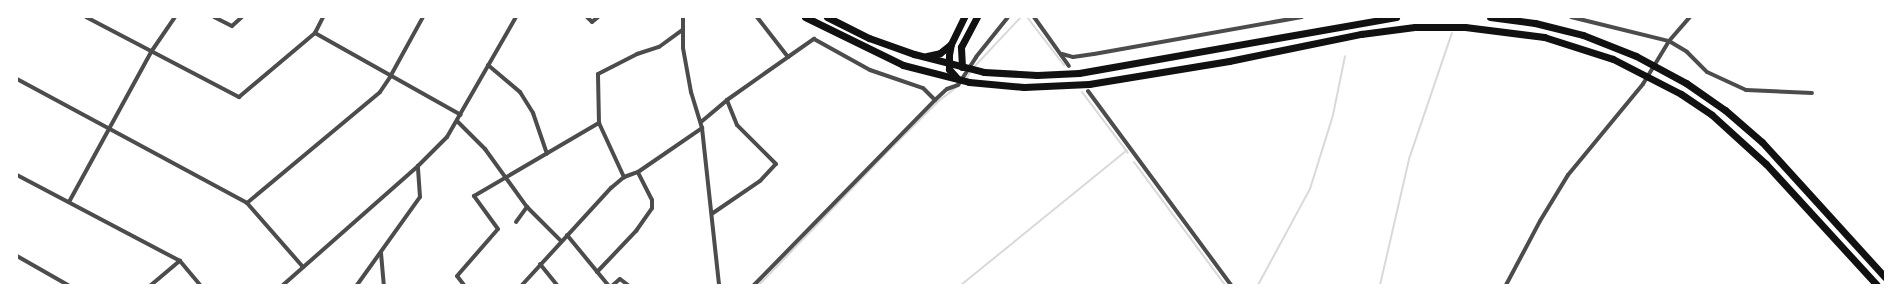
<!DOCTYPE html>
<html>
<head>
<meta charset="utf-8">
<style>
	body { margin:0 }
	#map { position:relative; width:1902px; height:302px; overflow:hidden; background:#fff; font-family:Barlow,sans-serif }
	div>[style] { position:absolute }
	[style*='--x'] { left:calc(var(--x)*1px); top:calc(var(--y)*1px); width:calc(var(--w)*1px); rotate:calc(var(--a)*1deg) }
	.stream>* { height:2px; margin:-1px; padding:0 1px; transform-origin:1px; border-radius:1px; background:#d9d9d9 }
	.minor>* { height:4px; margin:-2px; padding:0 2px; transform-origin:2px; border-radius:2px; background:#4c4c4c }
	.trunk>* { height:7px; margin:-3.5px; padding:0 3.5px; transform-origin:3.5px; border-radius:3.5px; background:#111 }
	span { translate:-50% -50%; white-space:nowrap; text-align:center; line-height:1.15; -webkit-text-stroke:4px #fff; paint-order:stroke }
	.frame { position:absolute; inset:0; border:18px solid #fff; pointer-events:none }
</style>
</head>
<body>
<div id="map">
	<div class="stream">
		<div style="--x:1027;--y:17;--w:61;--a:52.4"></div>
		<div style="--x:974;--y:67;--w:69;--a:-46.8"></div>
		<div style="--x:966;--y:79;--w:9;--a:-58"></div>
		<div style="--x:1082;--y:92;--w:76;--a:53"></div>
		<div style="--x:1134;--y:162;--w:153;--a:53.5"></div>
		<div style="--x:759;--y:285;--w:185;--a:-46.1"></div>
		<div style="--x:887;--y:152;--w:74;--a:-44.5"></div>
		<div style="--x:940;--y:100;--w:29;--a:-38"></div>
		<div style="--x:961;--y:285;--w:213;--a:-39.1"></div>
		<div style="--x:1258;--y:285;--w:109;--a:-61.6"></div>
		<div style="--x:1310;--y:189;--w:77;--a:-72.7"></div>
		<div style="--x:1333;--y:115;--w:60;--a:-78.5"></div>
		<div style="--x:1380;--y:285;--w:129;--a:-77"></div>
		<div style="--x:1409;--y:159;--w:133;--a:-71.2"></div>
	</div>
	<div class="minor">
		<div style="--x:86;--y:17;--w:173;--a:27.6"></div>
		<div style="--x:239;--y:97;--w:99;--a:-40.1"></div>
		<div style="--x:315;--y:33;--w:18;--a:-63"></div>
		<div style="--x:214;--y:17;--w:20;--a:27"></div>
		<div style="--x:232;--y:26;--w:13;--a:-42"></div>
		<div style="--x:587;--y:17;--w:7;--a:45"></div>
		<div style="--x:592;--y:22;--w:8;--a:-40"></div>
		<div style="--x:683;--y:17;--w:31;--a:90"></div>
		<div style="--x:683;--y:48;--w:45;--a:79.7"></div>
		<div style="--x:691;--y:92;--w:38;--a:73"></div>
		<div style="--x:702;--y:128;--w:158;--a:83.8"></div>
		<div style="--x:1034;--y:17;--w:60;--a:54.5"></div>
		<div style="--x:1571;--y:17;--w:101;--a:13.8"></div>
		<div style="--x:1669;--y:41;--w:21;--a:31"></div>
		<div style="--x:1687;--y:52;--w:28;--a:45"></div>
		<div style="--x:1707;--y:72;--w:43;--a:24.8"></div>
		<div style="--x:1746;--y:90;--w:66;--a:2.6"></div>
		<div style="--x:315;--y:33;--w:167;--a:29.3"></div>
		<div style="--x:1062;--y:54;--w:11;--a:15"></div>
		<div style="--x:1073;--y:57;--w:21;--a:-8"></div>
		<div style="--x:1094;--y:54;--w:211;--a:-10.1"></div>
		<div style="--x:788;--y:57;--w:32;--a:-35"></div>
		<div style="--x:814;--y:39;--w:64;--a:29"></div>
		<div style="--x:870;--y:70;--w:56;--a:18.8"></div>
		<div style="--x:923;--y:88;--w:17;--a:45"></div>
		<div style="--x:488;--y:65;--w:42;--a:40.2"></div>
		<div style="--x:520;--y:92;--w:25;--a:58"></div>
		<div style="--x:533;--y:113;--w:43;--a:71.1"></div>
		<div style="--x:17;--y:79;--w:261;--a:28.3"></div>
		<div style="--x:247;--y:203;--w:85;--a:48.8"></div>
		<div style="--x:1088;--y:91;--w:241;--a:53.6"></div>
		<div style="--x:457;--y:121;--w:40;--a:45"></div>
		<div style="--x:485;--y:149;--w:72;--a:54.1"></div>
		<div style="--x:527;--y:207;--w:48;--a:45"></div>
		<div style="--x:701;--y:122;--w:34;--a:-40"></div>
		<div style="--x:727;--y:100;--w:75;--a:-35.2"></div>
		<div style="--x:788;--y:57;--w:51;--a:-127.8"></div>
		<div style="--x:599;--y:123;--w:49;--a:-91.2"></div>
		<div style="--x:598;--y:74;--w:44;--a:-27.1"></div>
		<div style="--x:637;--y:54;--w:23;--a:-18"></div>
		<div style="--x:659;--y:47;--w:29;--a:-36"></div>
		<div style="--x:17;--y:175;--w:184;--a:27.8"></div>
		<div style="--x:180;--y:261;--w:31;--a:50"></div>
		<div style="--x:69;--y:202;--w:171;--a:-61.3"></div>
		<div style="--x:151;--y:52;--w:42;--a:-55.6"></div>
		<div style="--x:247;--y:203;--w:173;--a:-39.8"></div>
		<div style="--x:380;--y:92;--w:18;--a:-56"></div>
		<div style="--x:390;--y:77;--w:68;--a:-61.2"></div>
		<div style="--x:713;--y:213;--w:57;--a:-34.2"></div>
		<div style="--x:760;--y:181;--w:23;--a:-47"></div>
		<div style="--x:776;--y:164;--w:55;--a:-135"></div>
		<div style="--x:737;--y:125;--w:27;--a:-112"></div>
		<div style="--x:516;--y:222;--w:19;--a:-54"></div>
		<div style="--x:567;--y:235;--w:65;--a:50.6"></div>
		<div style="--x:381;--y:253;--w:32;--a:85"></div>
		<div style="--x:17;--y:256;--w:59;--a:29.6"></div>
		<div style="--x:540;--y:264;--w:27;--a:51"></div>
		<div style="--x:597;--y:272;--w:57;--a:-46.4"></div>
		<div style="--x:636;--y:231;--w:28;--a:-55"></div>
		<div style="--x:652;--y:208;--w:8;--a:-90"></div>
		<div style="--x:652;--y:200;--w:31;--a:-117"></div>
		<div style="--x:151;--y:285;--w:38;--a:-40"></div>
		<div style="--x:283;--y:285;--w:180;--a:-41.4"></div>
		<div style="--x:418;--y:166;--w:41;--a:-45"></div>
		<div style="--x:447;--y:137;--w:138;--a:-60.1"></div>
		<div style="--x:357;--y:285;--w:108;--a:-54.4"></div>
		<div style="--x:420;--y:197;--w:31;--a:-94"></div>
		<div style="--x:464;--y:285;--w:11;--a:-128"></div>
		<div style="--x:457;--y:276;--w:62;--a:-48.9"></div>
		<div style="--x:498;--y:229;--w:41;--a:-126"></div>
		<div style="--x:474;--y:196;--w:145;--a:-30.3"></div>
		<div style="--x:599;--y:123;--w:60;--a:65.2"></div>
		<div style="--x:522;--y:285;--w:132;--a:-47.5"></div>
		<div style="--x:611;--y:188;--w:17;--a:-40"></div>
		<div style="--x:624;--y:177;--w:15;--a:-20"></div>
		<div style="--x:638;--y:172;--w:78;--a:-34.5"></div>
		<div style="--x:613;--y:285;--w:9;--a:-41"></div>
		<div style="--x:620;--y:279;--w:10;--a:37"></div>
		<div style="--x:754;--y:285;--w:259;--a:-45.6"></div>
		<div style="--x:935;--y:100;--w:16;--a:-43"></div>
		<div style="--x:947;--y:89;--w:12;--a:-20"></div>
		<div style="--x:958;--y:85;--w:33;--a:-57"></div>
		<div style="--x:976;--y:57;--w:51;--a:-51.3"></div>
		<div style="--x:1506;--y:285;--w:72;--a:-62"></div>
		<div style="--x:1540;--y:221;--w:54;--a:-58.7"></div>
		<div style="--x:1568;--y:175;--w:118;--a:-50.5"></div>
		<div style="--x:1643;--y:84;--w:50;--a:-58.8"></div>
		<div style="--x:1669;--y:41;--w:32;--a:-49"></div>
	</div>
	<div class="trunk">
		<div style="--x:805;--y:17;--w:109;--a:26.1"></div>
		<div style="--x:903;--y:65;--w:68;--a:14.4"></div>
		<div style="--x:969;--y:82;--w:55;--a:5.2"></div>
		<div style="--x:1024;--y:87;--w:65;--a:-2.6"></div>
		<div style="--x:1089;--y:84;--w:142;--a:-9.3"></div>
		<div style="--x:1229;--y:61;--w:135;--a:-11.6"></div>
		<div style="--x:1361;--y:34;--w:54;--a:-7.4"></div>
		<div style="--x:1415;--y:27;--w:50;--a:0"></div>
		<div style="--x:1465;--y:27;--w:80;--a:7.2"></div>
		<div style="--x:1544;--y:37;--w:72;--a:17.7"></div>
		<div style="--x:1613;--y:59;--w:76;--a:27.2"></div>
		<div style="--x:1681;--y:94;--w:37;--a:34"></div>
		<div style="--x:1712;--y:115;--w:73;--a:42.2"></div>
		<div style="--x:1766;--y:164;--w:164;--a:47.5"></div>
		<div style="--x:827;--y:17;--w:47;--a:26.6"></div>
		<div style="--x:869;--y:38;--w:48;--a:19.6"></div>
		<div style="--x:914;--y:54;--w:72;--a:14.4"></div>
		<div style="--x:984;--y:72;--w:53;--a:3.2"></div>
		<div style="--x:1037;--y:75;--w:42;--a:-2.7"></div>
		<div style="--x:1079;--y:73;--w:322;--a:-10"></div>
		<div style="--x:1490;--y:17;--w:45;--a:7.6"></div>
		<div style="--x:1535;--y:23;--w:49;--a:14"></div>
		<div style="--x:1583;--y:35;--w:57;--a:21.6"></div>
		<div style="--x:1636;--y:56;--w:57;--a:28.4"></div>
		<div style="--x:1686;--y:83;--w:47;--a:34.7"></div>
		<div style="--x:1725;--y:110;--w:49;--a:40.9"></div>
		<div style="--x:1762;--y:142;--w:183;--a:47.7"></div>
		<div style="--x:927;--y:56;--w:13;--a:-13"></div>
		<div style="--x:940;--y:53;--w:14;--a:-39"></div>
		<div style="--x:962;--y:67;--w:20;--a:-93"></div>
		<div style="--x:961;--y:47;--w:34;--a:-62"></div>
		<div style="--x:957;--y:78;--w:12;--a:-132"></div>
		<div style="--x:949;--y:69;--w:14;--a:-90"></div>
		<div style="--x:949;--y:55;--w:11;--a:-80"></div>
		<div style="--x:951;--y:44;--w:30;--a:-64"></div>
	</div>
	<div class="frame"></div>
</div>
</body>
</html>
